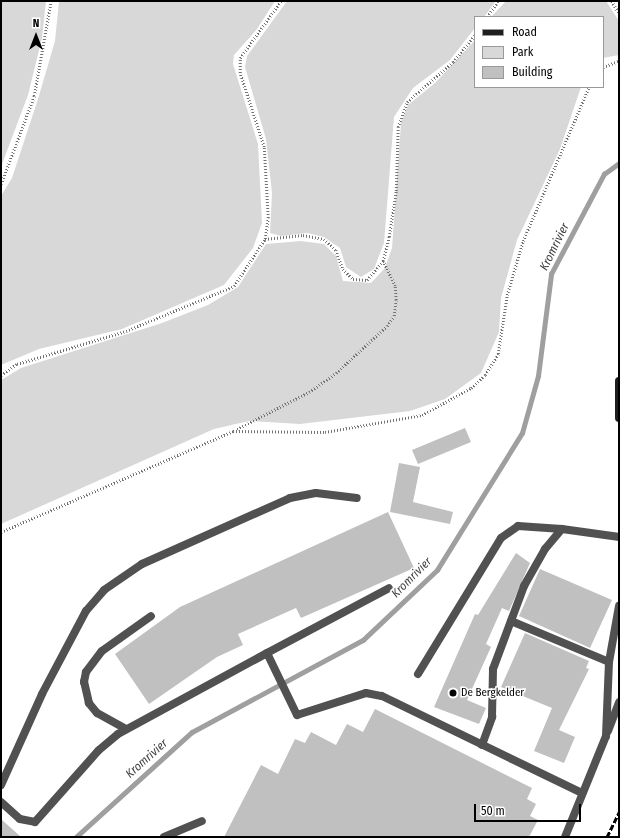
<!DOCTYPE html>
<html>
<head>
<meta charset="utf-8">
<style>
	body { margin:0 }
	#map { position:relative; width:620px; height:838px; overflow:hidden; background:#fff; font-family:"Fira Sans Condensed",sans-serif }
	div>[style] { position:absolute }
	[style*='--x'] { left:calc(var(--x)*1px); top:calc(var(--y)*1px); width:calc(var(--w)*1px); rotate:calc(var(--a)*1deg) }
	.green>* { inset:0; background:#d8d8d8 }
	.stream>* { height:4.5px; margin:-2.25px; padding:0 2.25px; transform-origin:2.25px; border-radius:2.25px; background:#9f9f9f }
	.building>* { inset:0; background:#c0c0c0 }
	.path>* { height:2.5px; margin-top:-1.25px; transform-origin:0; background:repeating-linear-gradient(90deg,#737373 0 1px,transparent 0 3px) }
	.lane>* { height:8px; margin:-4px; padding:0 4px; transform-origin:4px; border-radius:4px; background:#515151 }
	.secondary>* { height:8px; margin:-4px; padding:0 4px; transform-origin:4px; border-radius:4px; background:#1e1e1e }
	.rail>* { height:3px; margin-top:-1.5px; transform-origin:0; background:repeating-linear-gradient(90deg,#000 0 6px,transparent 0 8px) }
	.dots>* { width:11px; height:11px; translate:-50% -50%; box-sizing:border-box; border:2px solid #fff; border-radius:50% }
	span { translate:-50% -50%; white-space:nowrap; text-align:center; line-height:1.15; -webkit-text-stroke:3px #fff; paint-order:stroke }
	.poi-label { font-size:11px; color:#000 }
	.left { translate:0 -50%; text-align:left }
	.water-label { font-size:12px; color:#404040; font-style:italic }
	.frame { position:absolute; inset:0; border:2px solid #000; pointer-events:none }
	.legend { position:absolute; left:474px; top:16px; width:130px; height:72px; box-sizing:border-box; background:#fff; border:1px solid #999; margin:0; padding:5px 7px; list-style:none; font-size:12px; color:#000 }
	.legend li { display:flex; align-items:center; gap:8px; height:20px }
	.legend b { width:20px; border:1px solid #999 }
	.north { position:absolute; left:16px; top:16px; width:40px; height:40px; -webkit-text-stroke:3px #fff; paint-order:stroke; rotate:0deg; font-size:11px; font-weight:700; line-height:16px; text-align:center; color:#000 }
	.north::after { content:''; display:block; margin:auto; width:14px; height:18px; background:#000; clip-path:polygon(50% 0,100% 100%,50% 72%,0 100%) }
	.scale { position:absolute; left:474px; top:804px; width:107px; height:18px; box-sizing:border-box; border:2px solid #000; border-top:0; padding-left:5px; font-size:12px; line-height:14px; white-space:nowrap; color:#000; -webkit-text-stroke:3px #fff; paint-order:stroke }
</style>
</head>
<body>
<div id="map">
	<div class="green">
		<div style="clip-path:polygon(1px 1px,46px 1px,42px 38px,28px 95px,1px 167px)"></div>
		<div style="clip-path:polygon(59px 1px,275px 1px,257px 29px,234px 55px,233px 64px,258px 144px,262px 223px,253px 248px,224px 285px,122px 329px,39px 349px,1px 365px,1px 196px,12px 178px,38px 99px,55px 41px)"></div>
		<div style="clip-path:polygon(287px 1px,496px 1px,484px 17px,475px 17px,475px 28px,450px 60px,413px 88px,394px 117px,384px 243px,374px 269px,361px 277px,346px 267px,340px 248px,324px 237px,307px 233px,281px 236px,270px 233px,272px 193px,266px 139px,245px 67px,247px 56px)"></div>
		<div style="clip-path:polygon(506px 1px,606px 1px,619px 21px,619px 55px,603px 58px,603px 17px,491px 17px)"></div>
		<div style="clip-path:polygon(475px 40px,475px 87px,581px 87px,560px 149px,517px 240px,501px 298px,499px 332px,481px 373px,445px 399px,410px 411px,300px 424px,249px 421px,214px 429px,1px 524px,1px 380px,21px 368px,162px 323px,208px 305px,238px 287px,266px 244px,301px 241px,324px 244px,336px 256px,343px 281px,371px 283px,385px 268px,392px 248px,401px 123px,408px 105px,435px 83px)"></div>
	</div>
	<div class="stream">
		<div style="--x:76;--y:837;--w:156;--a:-42.2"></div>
		<div style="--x:192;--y:732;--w:194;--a:-28.3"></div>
		<div style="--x:363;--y:640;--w:102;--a:-43.4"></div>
		<div style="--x:437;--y:570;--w:161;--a:-58.2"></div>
		<div style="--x:522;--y:433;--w:59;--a:-74.3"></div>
		<div style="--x:538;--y:376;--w:103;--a:-82.7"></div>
		<div style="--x:551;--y:274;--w:113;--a:-62.1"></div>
		<div style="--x:604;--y:174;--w:19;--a:-36"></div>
	</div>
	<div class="building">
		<div style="clip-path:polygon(465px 428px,471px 442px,418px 464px,412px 450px)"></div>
		<div style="clip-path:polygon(399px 463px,420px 467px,413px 502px,453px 512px,450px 524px,390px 512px)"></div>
		<div style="clip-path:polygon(388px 512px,414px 568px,301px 618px,296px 608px,238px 634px,243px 645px,217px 657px,149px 704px,115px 654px,180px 607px)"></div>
		<div style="clip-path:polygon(516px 553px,530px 563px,509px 611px,502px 608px,486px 644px,491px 647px,467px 700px,486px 708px,479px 724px,434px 707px,475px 614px,478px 615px)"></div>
		<div style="clip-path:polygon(540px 569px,612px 600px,590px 648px,519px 616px)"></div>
		<div style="clip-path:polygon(525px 633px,589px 661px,586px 668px,589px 669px,559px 730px,575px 737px,564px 763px,534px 751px,552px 708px,501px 687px)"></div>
		<div style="clip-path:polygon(375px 709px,532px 788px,527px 799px,536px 804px,530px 816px,538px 820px,529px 837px,224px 837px,261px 765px,278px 774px,295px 739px,305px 743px,311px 732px,336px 745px,347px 724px,363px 732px)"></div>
		<div style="clip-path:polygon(1px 819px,21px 837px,1px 837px)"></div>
	</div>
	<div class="path">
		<div style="--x:612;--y:1;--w:14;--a:60"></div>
		<div style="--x:487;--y:17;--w:19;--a:-55"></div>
		<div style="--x:603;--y:67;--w:17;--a:-21"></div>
		<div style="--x:1;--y:184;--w:94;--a:-69.4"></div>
		<div style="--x:34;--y:96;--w:97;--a:-79.9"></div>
		<div style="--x:265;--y:239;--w:38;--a:-6"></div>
		<div style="--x:303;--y:235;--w:21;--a:11"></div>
		<div style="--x:324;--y:239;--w:16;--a:43"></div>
		<div style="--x:336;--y:250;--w:20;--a:70"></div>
		<div style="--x:343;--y:269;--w:14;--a:45"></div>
		<div style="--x:353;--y:279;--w:14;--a:4"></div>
		<div style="--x:367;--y:280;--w:25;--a:-50"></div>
		<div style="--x:383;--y:261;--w:25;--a:-76"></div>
		<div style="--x:389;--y:237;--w:47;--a:-81.3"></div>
		<div style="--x:396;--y:191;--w:64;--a:-88.2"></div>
		<div style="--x:398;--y:127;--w:27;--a:-70"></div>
		<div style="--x:407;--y:102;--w:61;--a:-41"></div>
		<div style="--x:453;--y:62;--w:35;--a:-51"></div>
		<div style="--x:1;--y:375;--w:19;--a:-35"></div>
		<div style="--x:17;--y:364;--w:114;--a:-16.8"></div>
		<div style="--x:126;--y:331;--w:117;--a:-22.6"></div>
		<div style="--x:234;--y:286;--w:56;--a:-56.6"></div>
		<div style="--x:265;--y:239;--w:21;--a:-82"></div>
		<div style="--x:268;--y:218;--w:71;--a:-93.2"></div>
		<div style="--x:264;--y:147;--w:78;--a:-108"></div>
		<div style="--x:240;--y:73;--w:15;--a:-90"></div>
		<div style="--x:240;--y:58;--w:70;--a:-54.3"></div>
		<div style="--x:237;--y:429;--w:81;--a:-27.2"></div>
		<div style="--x:309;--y:392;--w:33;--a:-35"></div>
		<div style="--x:336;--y:373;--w:69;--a:-42.7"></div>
		<div style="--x:387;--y:326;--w:12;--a:-55"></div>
		<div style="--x:394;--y:316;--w:16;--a:-83"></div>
		<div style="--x:396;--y:300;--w:14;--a:-94"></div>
		<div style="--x:395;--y:286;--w:28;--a:-116"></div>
		<div style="--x:1;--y:532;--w:253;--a:-23.5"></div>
		<div style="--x:233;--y:431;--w:92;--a:0.6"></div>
		<div style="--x:325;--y:432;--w:98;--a:-9.9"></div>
		<div style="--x:422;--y:415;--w:56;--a:-28.9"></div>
		<div style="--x:471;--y:388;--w:19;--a:-43"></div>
		<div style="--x:485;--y:375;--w:25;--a:-58"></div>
		<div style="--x:498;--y:354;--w:60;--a:-81.3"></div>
		<div style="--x:507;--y:295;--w:56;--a:-73.5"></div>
		<div style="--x:523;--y:241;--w:168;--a:-66.8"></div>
	</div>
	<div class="lane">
		<div style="--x:511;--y:621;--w:106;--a:22.7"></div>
		<div style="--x:267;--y:653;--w:138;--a:-28"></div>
		<div style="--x:418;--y:674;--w:159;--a:-58.6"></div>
		<div style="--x:501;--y:538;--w:21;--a:-35"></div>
		<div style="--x:518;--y:526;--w:44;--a:3.9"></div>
		<div style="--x:126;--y:729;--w:33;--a:-151"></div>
		<div style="--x:97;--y:713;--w:13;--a:-129"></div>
		<div style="--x:89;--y:703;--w:22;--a:-103"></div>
		<div style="--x:84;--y:682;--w:10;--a:-79"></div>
		<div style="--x:86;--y:672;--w:26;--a:-53"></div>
		<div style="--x:102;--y:651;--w:60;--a:-35.5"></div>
		<div style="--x:608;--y:731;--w:31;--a:-69"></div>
		<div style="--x:482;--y:745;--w:30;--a:-70"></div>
		<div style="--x:492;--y:717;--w:48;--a:-88.8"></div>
		<div style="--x:493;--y:669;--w:89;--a:-69.5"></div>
		<div style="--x:524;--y:586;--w:43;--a:-60.4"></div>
		<div style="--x:545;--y:549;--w:26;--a:-50"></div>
		<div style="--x:562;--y:529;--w:58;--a:8"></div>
		<div style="--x:1;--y:785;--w:100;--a:-65.7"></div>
		<div style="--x:42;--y:694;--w:94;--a:-62.1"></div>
		<div style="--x:86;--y:611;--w:28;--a:-49"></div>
		<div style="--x:104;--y:590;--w:46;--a:-34.4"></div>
		<div style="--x:142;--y:564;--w:162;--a:-24"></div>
		<div style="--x:290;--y:498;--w:26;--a:-11"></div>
		<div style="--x:316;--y:493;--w:41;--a:7"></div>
		<div style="--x:1;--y:802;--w:25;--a:42"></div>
		<div style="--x:20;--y:819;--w:15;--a:11"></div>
		<div style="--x:35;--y:822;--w:96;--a:-48.4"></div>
		<div style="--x:99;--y:750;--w:25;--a:-40"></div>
		<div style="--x:118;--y:734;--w:170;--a:-28.5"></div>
		<div style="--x:267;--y:653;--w:69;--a:64.2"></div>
		<div style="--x:297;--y:715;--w:72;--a:-17.7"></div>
		<div style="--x:366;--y:693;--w:16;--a:11"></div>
		<div style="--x:382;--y:696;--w:222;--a:25.9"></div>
		<div style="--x:164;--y:837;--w:41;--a:-22.8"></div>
		<div style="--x:565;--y:837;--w:109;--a:-67.9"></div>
		<div style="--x:606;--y:736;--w:74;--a:-87.7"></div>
		<div style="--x:609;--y:662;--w:57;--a:-79.9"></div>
	</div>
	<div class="secondary">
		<div style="--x:619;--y:381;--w:37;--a:90"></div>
	</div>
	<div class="rail">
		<div style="--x:607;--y:837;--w:28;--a:-64"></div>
	</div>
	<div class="dots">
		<div style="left:453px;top:693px;background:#000"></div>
	</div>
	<div class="poi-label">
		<span class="left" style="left:461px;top:693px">De Bergkelder</span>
	</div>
	<div class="water-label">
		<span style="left:555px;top:247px;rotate:-64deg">Kromrivier</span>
		<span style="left:412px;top:578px;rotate:-45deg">Kromrivier</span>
		<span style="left:147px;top:759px;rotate:-42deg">Kromrivier</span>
	</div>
	<div class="frame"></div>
	<ul class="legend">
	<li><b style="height:5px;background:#1e1e1e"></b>Road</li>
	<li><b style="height:11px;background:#d8d8d8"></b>Park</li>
	<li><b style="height:11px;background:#c0c0c0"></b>Building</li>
	</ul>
	<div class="north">N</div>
	<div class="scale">50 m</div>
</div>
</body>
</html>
